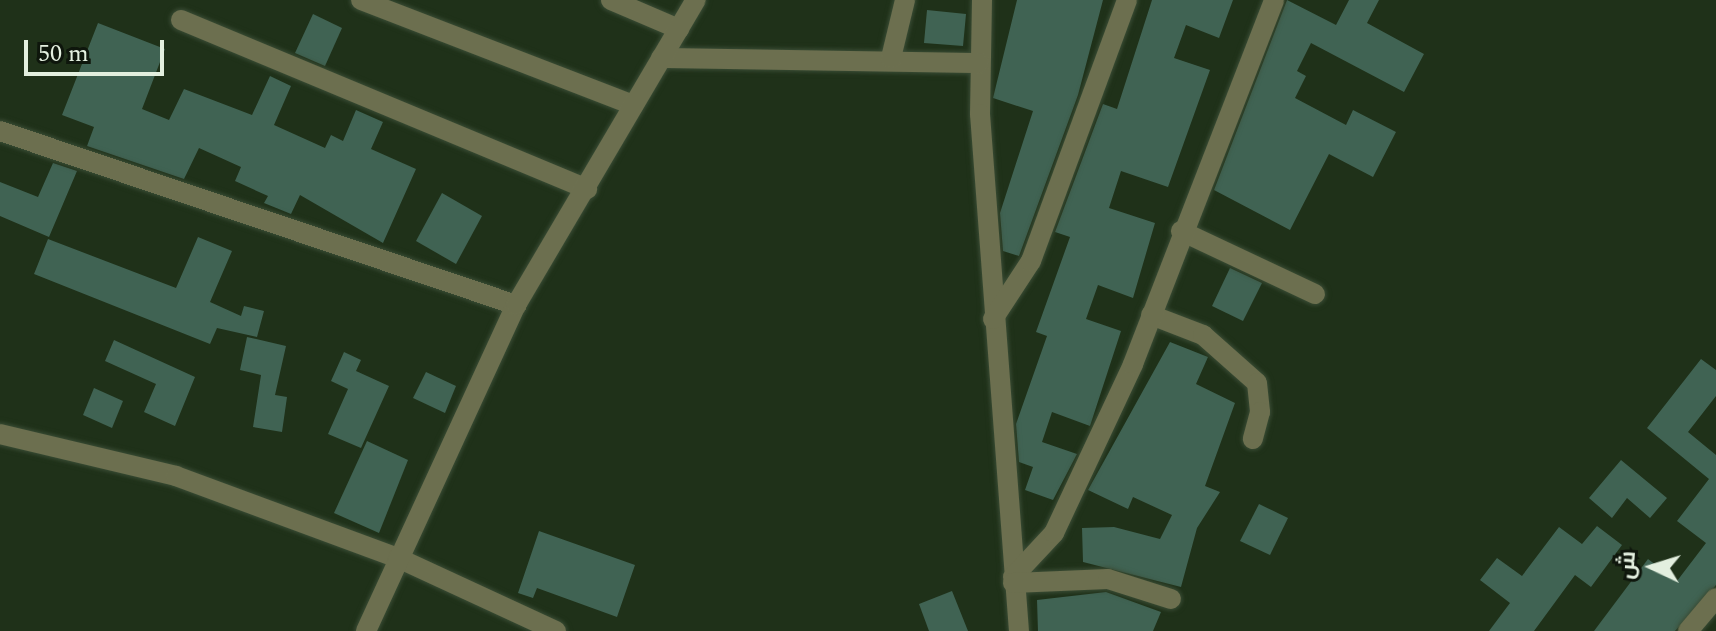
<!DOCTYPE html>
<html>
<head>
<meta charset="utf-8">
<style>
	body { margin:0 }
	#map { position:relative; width:1716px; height:631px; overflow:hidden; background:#1f3119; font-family:Spectral,Cairo,serif }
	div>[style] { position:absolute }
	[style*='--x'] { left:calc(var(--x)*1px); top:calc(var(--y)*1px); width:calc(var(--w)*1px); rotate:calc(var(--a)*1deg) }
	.building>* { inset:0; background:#406353 }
	.roads { filter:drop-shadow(0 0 2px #3a4c35) drop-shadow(0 0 2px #3a4c35) }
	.minor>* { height:20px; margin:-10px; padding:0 10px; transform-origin:10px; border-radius:10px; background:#6c6f4f }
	span { translate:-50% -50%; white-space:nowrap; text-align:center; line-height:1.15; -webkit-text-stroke:7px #0e160c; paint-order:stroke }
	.north { position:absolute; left:1612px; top:527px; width:80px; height:80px; -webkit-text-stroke:6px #0e160c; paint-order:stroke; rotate:274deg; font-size:22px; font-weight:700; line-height:32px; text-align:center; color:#e3efdf }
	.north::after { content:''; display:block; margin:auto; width:28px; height:36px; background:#e3efdf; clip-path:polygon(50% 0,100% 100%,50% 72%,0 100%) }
	.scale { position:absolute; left:24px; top:40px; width:140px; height:36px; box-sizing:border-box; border:4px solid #e3efdf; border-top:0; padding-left:10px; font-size:24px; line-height:28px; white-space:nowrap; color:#e3efdf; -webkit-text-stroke:6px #0e160c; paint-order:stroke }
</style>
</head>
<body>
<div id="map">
	<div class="building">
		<div style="clip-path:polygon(1017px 0,1103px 0,1078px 95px,1019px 256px,1003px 251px,1000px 213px,1033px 111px,993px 98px)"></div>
		<div style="clip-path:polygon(1152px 0,1233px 0,1219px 38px,1186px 25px,1174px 58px,1210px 70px,1168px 187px,1121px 171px,1109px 208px,1155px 223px,1133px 298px,1098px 285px,1086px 319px,1121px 331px,1090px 426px,1052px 412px,1042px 442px,1077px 454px,1053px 500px,1025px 490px,1033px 467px,1019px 462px,1016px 424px,1047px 336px,1036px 332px,1070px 237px,1055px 232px,1103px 104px,1117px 109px)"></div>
		<div style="clip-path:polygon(1287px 0,1336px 25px,1349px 0,1379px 0,1367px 23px,1424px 54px,1404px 92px,1311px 43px,1297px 71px,1306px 76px,1295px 98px,1346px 125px,1353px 110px,1396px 132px,1373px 177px,1329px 154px,1290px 230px,1214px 190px)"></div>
		<div style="clip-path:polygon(927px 10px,966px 14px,963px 46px,924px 43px)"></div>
		<div style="clip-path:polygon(313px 14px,342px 28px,325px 66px,295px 53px)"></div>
		<div style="clip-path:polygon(98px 23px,165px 49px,142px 109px,169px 120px,184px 89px,252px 115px,270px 76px,291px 86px,274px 125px,325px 148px,331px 135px,343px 141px,356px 110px,383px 122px,371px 149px,416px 169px,383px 243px,300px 195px,291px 214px,264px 203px,268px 196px,235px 181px,241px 167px,199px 148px,184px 179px,87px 146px,94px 127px,62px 115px)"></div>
		<div style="clip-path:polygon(53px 163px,77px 171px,49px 237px,0 216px,0 182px,38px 197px)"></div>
		<div style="clip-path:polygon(442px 193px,482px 216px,456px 264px,416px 241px)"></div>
		<div style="clip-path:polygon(198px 237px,232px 251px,210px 302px,241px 316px,244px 306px,264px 311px,257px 337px,217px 328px,210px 344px,34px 274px,48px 239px,176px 288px)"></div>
		<div style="clip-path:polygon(1230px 268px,1262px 283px,1243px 321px,1212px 306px)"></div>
		<div style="clip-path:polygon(247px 337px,286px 346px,275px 395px,287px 397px,282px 432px,253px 427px,261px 375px,240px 370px)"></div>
		<div style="clip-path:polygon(114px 340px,195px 377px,175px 426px,144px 412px,156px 384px,105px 361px)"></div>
		<div style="clip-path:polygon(1170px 342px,1208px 357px,1196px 384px,1235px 403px,1205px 486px,1220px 492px,1197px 528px,1181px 587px,1083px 562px,1082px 528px,1114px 527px,1160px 539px,1172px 515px,1133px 497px,1128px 509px,1088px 490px)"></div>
		<div style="clip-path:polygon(344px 352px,361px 360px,356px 371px,389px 386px,361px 448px,328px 434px,348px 389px,331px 381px)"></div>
		<div style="clip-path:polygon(1701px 359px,1716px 370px,1716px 396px,1688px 432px,1716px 455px,1716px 585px,1675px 631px,1594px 631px,1648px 559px,1677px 581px,1706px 543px,1677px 521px,1709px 479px,1647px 428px)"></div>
		<div style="clip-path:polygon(426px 372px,456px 386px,445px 413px,413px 398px)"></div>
		<div style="clip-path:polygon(94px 388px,123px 401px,112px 428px,83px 415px)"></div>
		<div style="clip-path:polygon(367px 441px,408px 460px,379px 533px,334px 513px)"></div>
		<div style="clip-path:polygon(1621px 460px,1667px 498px,1650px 518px,1627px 498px,1612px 518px,1589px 498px)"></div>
		<div style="clip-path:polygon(1259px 504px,1288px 518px,1270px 555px,1240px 541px)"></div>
		<div style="clip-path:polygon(1597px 526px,1622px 545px,1591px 587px,1575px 575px,1534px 631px,1489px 631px,1510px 603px,1480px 580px,1497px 558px,1522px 576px,1559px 527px,1582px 544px)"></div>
		<div style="clip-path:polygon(539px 531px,635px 565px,617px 617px,537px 588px,533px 598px,518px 593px)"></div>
		<div style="clip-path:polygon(952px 591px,968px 631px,929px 631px,919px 604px)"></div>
		<div style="clip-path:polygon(1106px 592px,1161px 612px,1153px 631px,1038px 631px,1037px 600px)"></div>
	</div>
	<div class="roads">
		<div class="minor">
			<div style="--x:361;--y:0;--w:292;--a:21.1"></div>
			<div style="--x:611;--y:0;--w:74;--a:23.1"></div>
			<div style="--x:982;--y:0;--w:114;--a:91"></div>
			<div style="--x:980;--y:114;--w:518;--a:85.69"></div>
			<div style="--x:181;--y:20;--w:440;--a:22.6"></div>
			<div style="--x:661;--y:58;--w:318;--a:0.9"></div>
			<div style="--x:891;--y:58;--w:60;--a:-76.4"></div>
			<div style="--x:0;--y:131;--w:545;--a:18.63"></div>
			<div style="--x:1181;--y:231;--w:148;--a:25.2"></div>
			<div style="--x:1151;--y:315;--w:56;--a:21"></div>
			<div style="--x:1203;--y:335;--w:72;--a:41.6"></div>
			<div style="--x:1257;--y:383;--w:29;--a:84"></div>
			<div style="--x:1260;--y:412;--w:28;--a:105"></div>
			<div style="--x:993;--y:319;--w:69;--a:-56.8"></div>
			<div style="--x:1031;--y:261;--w:278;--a:-69.8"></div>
			<div style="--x:0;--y:434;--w:181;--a:13.4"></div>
			<div style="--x:176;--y:476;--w:237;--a:20.3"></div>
			<div style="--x:398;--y:558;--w:174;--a:24.8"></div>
			<div style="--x:1013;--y:577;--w:60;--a:-47"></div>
			<div style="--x:1054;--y:533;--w:187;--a:-64.9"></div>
			<div style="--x:1133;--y:364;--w:390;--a:-68.8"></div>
			<div style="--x:1013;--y:583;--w:95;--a:-2.4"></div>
			<div style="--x:1108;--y:579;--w:66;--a:17.6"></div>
			<div style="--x:366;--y:631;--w:359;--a:-65.3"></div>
			<div style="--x:516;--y:305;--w:354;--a:-59.5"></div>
			<div style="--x:1688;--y:631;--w:43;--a:-49.7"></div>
		</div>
	</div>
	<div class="north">ش</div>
	<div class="scale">50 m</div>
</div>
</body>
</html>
